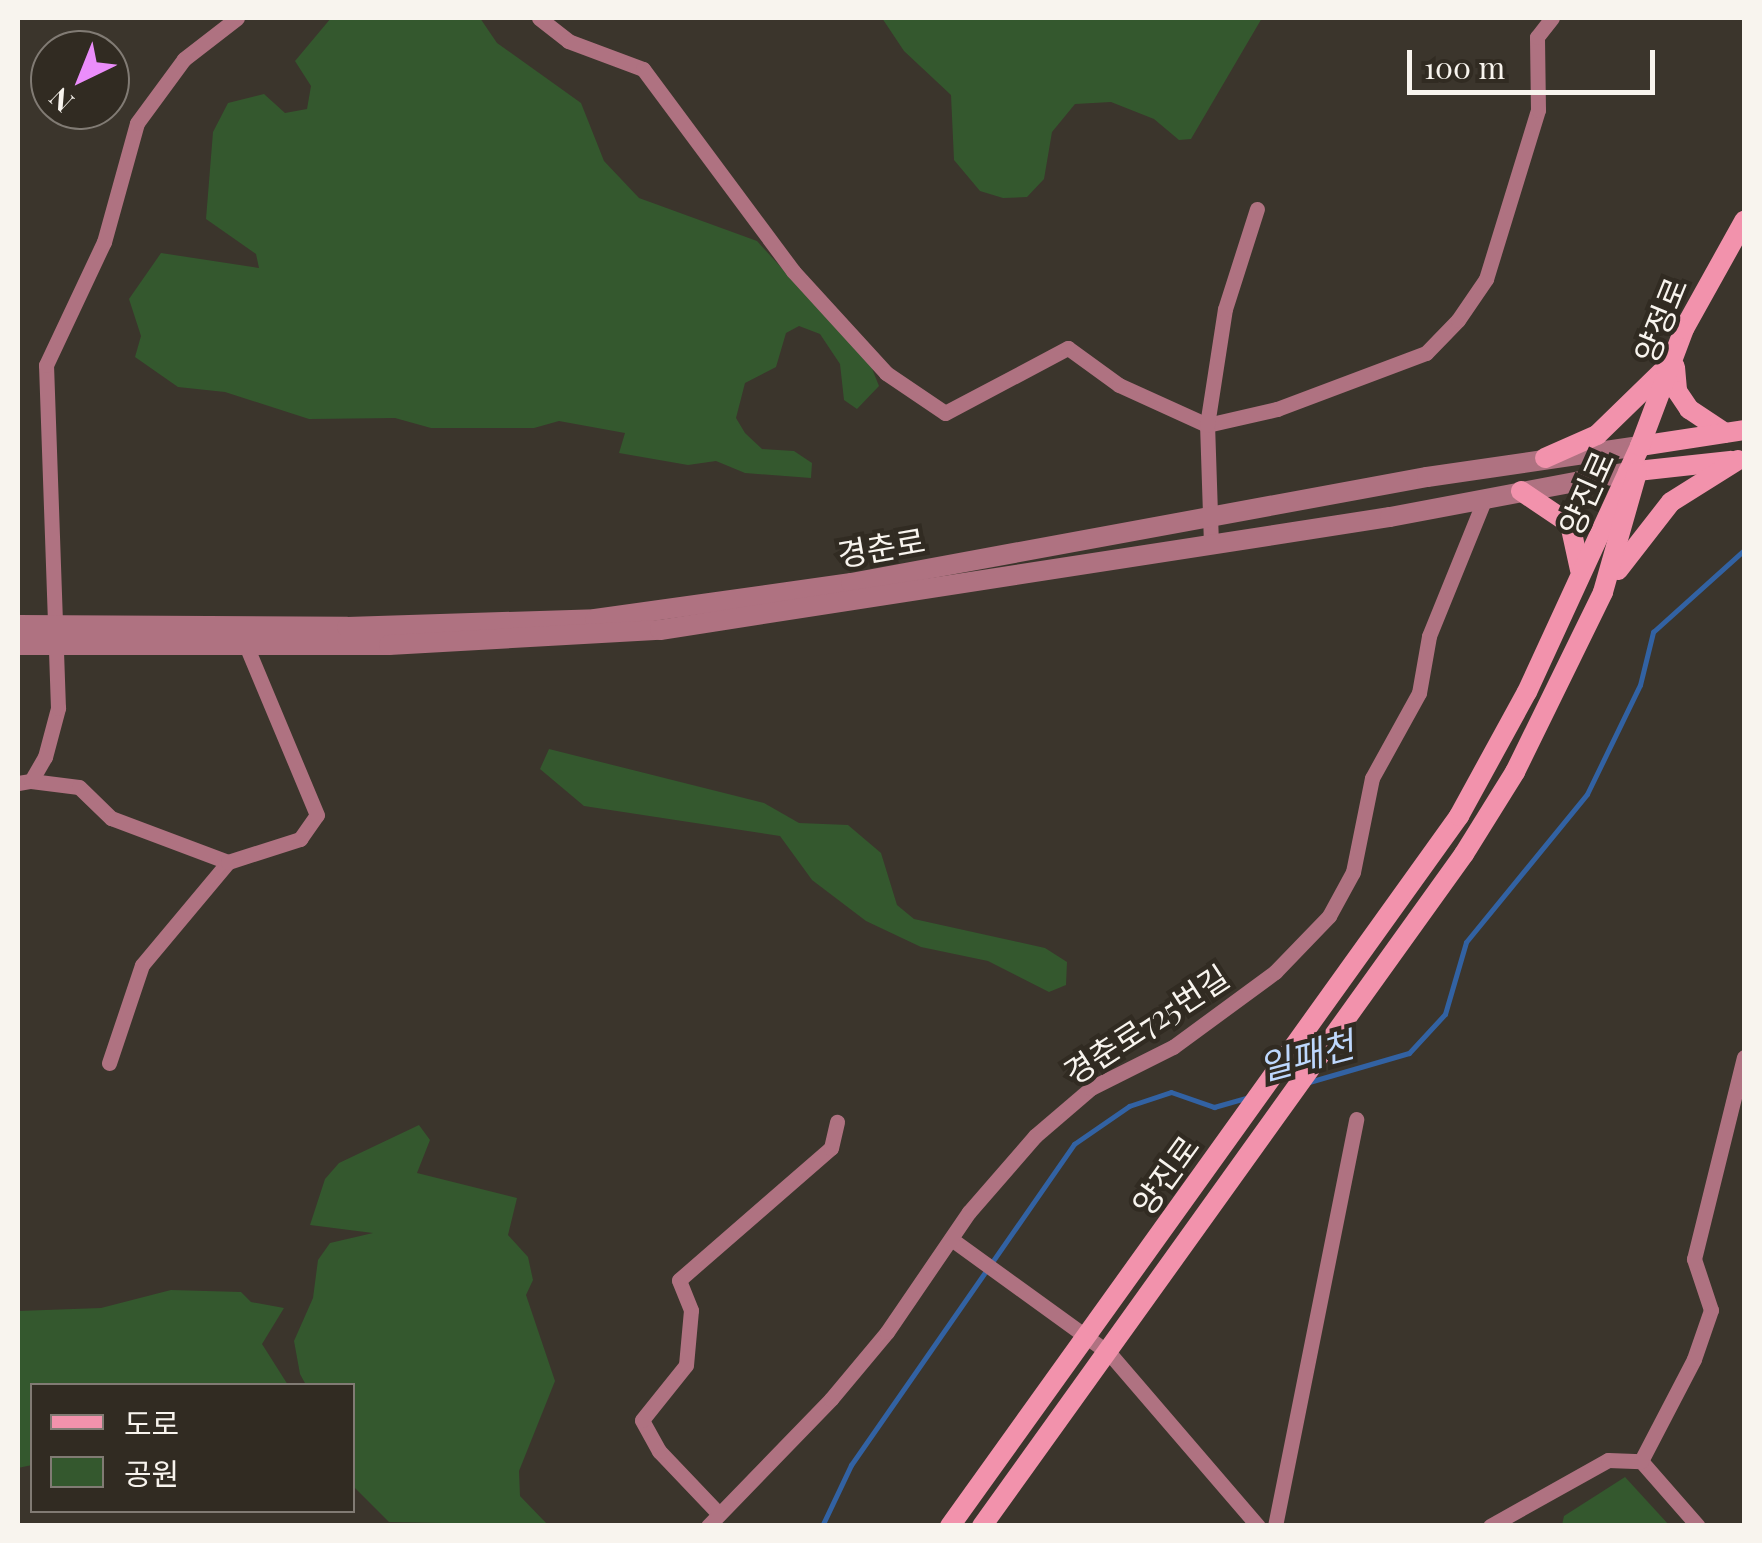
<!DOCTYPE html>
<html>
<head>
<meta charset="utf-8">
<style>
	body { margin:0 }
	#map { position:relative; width:1762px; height:1543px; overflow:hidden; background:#3b352c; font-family:"Playfair Display","Noto Sans KR",serif }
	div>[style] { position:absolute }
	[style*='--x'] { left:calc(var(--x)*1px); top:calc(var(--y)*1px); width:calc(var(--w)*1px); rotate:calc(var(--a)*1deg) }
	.green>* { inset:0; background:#34582e }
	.stream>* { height:5px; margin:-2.5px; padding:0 2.5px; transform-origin:2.5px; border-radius:2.5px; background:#3262a3 }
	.minor>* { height:15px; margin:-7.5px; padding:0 7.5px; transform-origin:7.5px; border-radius:7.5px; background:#af7281 }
	.tertiary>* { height:20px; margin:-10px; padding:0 10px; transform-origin:10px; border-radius:10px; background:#af7281 }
	.secondary>* { height:20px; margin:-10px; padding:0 10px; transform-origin:10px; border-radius:10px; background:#f292ac }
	span { translate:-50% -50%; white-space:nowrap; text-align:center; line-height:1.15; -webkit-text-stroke:9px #312b22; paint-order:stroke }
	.street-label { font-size:32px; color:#f8f4ee }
	.water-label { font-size:35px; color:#bed8fd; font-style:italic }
	.frame { position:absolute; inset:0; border:20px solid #f8f4ee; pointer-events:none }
	.legend { position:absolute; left:30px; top:1383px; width:325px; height:130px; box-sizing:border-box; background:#312b22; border:2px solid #817b74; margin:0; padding:12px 18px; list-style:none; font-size:30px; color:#f8f4ee }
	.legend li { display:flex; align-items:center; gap:20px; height:50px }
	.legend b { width:50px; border:2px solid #817b74 }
	.north { position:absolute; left:30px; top:30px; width:100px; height:100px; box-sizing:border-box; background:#312b22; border:2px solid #817b74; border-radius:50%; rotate:223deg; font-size:28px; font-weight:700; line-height:40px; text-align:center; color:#f8f4ee }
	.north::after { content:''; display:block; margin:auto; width:35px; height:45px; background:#eb8dfb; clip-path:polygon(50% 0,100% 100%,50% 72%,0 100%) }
	.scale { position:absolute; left:1407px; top:50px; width:248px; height:45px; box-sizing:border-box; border:5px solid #f8f4ee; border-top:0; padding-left:12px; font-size:30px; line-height:35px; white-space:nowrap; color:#f8f4ee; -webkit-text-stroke:8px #312b22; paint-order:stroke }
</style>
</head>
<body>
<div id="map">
	<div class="green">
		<div style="clip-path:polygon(331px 18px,480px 18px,497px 43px,581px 103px,604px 161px,639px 198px,757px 241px,871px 366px,879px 386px,857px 409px,844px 400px,840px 364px,820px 334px,799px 326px,786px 333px,776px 367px,745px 383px,736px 418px,745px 433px,762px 449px,794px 451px,812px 463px,811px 478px,745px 473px,716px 461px,688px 465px,619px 453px,625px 433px,559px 421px,534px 428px,431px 428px,395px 418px,309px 419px,225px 392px,178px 387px,135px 357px,141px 336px,129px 299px,161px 253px,259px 268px,256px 254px,206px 219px,213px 132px,228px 103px,264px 94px,285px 113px,307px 109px,311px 86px,295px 61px)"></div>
		<div style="clip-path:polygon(882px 18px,1262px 18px,1191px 139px,1179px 140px,1154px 119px,1111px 102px,1075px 104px,1052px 132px,1044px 179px,1027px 197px,1003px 198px,980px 191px,954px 160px,951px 95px,904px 51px)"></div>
		<div style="clip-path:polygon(549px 749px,764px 803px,799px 823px,848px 825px,881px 853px,897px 905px,914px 919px,1045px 948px,1067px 962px,1066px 985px,1049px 992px,988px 961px,921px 947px,866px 921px,812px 880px,780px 836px,584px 806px,540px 769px)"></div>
		<div style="clip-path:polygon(419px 1125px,430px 1140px,417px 1173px,517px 1198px,508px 1235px,528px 1257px,533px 1280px,526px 1295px,555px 1381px,519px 1471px,520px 1496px,548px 1525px,389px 1522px,353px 1486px,352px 1386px,306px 1385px,300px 1374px,294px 1341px,313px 1298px,318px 1260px,330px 1243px,373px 1233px,310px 1225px,325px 1179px,339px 1163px)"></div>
		<div style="clip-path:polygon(171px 1290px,241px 1292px,251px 1302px,284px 1308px,262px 1344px,288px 1385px,32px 1386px,32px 1465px,18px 1468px,18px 1311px,101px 1308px)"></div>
		<div style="clip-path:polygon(1625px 1477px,1669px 1525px,1562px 1525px,1564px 1516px)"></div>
	</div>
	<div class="stream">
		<div style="--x:1309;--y:1082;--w:104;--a:-16.2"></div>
		<div style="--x:1409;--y:1053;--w:53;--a:-47.3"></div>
		<div style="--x:1445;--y:1014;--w:75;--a:-73.7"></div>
		<div style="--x:1466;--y:942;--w:191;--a:-50.7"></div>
		<div style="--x:1587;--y:794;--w:121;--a:-64.1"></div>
		<div style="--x:1640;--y:685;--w:55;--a:-76.2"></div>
		<div style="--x:1653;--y:632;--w:122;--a:-42"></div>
		<div style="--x:822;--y:1526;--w:68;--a:-64.6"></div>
		<div style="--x:851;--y:1465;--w:391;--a:-55.2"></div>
		<div style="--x:1074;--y:1144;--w:67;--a:-34.6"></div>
		<div style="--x:1129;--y:1106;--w:44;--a:-18.4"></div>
		<div style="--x:1171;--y:1092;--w:46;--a:19.2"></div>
		<div style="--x:1214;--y:1107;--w:37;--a:-16"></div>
	</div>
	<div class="minor">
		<div style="--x:539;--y:18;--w:37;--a:38"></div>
		<div style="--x:568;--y:41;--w:80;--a:20.5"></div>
		<div style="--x:643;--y:69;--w:252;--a:53.4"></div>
		<div style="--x:793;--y:271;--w:138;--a:47.6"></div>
		<div style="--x:886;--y:373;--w:71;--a:34.1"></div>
		<div style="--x:945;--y:413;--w:139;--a:-27.9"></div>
		<div style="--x:1068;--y:348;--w:63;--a:36"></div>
		<div style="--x:1119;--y:385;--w:97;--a:24.4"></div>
		<div style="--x:1207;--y:425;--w:72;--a:-12.9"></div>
		<div style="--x:1277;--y:409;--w:159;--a:-20.6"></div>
		<div style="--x:1426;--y:353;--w:46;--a:-45.9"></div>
		<div style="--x:1458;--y:320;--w:50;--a:-55.7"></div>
		<div style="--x:1486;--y:279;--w:177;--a:-72.9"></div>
		<div style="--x:1538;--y:110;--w:73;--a:-90.8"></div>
		<div style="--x:1537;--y:37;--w:24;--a:-52"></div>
		<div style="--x:1211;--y:544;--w:119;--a:-91.9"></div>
		<div style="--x:1207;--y:425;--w:117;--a:-81.2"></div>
		<div style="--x:1225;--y:309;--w:105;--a:-72.3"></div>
		<div style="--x:31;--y:781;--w:48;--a:7.1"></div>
		<div style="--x:79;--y:787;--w:45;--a:44.1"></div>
		<div style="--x:111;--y:818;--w:125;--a:20.6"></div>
		<div style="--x:18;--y:783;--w:13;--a:-9"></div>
		<div style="--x:31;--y:781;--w:28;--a:-60"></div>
		<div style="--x:45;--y:757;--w:51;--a:-75.1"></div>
		<div style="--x:58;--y:708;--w:343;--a:-92"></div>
		<div style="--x:46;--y:365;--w:136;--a:-64.8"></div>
		<div style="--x:104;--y:242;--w:123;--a:-74.5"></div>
		<div style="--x:137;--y:123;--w:79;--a:-53.7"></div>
		<div style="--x:184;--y:59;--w:67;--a:-37.7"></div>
		<div style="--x:109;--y:1063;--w:103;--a:-71.4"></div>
		<div style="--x:142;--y:965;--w:134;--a:-50.1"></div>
		<div style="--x:228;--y:862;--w:76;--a:-17.7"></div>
		<div style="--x:300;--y:839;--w:29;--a:-55"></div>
		<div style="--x:317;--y:815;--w:184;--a:-112.7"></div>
		<div style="--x:954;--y:1241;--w:193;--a:35.9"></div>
		<div style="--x:1110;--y:1354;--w:227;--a:49.3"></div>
		<div style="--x:1641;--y:1461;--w:86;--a:48.8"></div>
		<div style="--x:719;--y:1514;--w:87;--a:-133.6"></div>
		<div style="--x:659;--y:1451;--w:35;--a:-119"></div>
		<div style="--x:642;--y:1420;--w:70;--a:-51.3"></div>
		<div style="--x:686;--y:1365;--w:55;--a:-84.8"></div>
		<div style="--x:691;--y:1310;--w:32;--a:-112"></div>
		<div style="--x:679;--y:1280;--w:201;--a:-41"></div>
		<div style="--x:831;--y:1148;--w:27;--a:-77"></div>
		<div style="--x:708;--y:1526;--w:177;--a:-45.9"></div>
		<div style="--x:831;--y:1399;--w:87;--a:-50.1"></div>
		<div style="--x:887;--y:1332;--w:145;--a:-55.7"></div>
		<div style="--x:969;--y:1212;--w:101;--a:-49"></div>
		<div style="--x:1035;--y:1136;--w:74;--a:-40.6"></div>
		<div style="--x:1091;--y:1088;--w:92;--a:-26.6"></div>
		<div style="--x:1173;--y:1047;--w:127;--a:-36.3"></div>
		<div style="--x:1275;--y:972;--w:78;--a:-46"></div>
		<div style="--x:1329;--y:916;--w:50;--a:-61.4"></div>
		<div style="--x:1353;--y:872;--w:96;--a:-78.6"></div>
		<div style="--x:1372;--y:778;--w:97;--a:-61.1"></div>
		<div style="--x:1419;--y:693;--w:58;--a:-80"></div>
		<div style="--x:1429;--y:636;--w:149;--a:-67.9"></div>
		<div style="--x:1275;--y:1526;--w:415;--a:-78.7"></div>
		<div style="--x:1490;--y:1526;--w:135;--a:-29.2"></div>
		<div style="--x:1608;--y:1460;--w:33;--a:2"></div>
		<div style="--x:1641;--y:1461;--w:115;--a:-62.5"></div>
		<div style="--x:1694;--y:1359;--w:52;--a:-70.9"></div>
		<div style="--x:1711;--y:1310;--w:54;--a:-108.4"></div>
		<div style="--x:1694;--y:1259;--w:208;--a:-76.1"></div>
	</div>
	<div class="tertiary">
		<div style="--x:18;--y:625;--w:329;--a:0.3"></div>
		<div style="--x:347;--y:627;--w:248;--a:-1.8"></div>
		<div style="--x:595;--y:619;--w:259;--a:-8"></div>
		<div style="--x:851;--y:583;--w:586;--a:-10.43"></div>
		<div style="--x:1427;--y:477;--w:215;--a:-8.3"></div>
		<div style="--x:18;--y:645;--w:371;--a:0"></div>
		<div style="--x:389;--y:645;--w:271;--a:-3.2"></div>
		<div style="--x:660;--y:630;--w:739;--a:-8.8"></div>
		<div style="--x:1390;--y:517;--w:242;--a:-10.7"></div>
	</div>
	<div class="secondary">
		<div style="--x:1675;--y:367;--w:24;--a:85"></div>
		<div style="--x:1677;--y:391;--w:22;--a:56"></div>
		<div style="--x:1689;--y:409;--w:43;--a:33.7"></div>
		<div style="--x:1640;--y:446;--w:105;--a:-8.7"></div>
		<div style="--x:1545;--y:458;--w:57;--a:-23.9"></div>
		<div style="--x:1597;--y:435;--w:100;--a:-44.2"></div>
		<div style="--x:1628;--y:472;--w:103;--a:-6.2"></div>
		<div style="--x:1521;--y:491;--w:59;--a:34"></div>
		<div style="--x:1570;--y:524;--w:47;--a:77.7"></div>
		<div style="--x:1618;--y:570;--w:86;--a:-52.1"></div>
		<div style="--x:1671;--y:502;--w:79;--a:-32.1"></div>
		<div style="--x:950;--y:1526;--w:874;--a:-54.36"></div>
		<div style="--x:1459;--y:816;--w:141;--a:-61.3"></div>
		<div style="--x:1527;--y:692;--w:271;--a:-65.3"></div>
		<div style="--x:1640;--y:446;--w:125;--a:-69.4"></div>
		<div style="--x:1684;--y:329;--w:124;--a:-60.9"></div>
		<div style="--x:982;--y:1526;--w:827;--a:-54.35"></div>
		<div style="--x:1464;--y:854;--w:97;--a:-58.1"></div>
		<div style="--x:1515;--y:772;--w:200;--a:-63.9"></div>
		<div style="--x:1603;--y:592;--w:124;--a:-74.1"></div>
	</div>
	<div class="street-label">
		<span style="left:1660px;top:320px;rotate:-68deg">양정로</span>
		<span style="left:1586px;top:493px;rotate:-66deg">양진로</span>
		<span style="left:881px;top:547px;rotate:-10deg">경춘로</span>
		<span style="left:1146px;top:1024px;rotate:-33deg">경춘로725번길</span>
		<span style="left:1165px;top:1175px;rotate:-54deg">양진로</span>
	</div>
	<div class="water-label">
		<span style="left:1306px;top:1055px;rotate:-15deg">일패천</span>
	</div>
	<div class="frame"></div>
	<ul class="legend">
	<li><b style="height:12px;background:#f292ac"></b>도로</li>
	<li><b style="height:28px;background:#34582e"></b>공원</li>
	</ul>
	<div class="north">N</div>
	<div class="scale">100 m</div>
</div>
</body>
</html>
